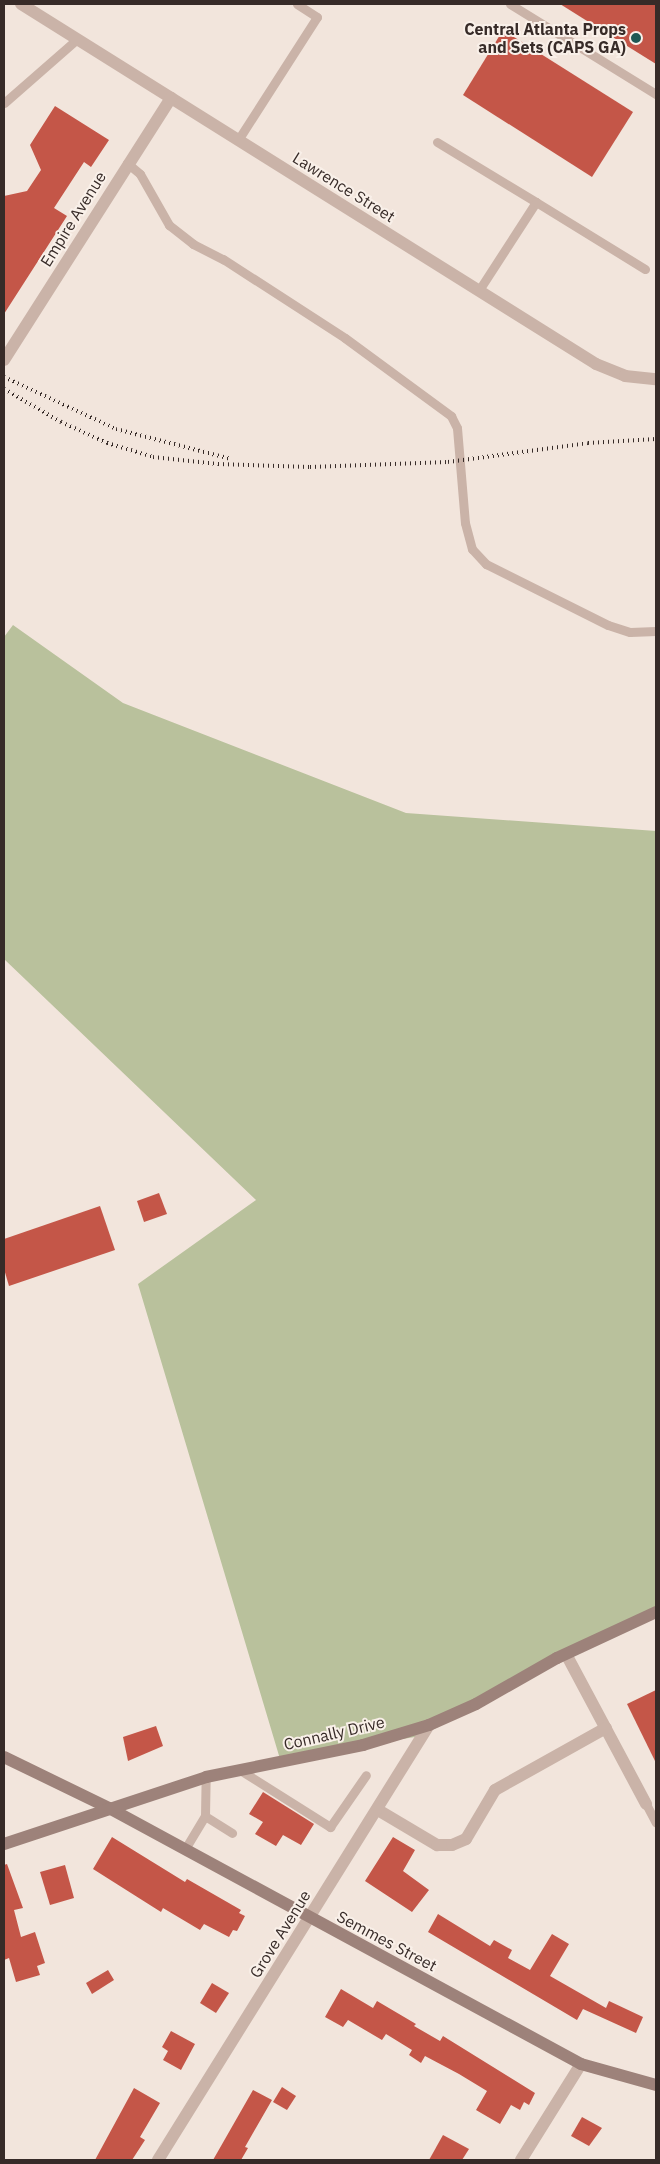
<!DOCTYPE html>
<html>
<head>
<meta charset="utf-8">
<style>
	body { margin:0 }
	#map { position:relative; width:660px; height:2164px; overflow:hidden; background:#f2e5dc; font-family:"IBM Plex Sans",sans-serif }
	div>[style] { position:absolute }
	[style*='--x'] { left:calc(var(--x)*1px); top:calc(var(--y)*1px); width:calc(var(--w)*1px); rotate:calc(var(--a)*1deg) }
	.green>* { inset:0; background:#b9c19c }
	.building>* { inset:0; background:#c45648 }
	.lane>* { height:9px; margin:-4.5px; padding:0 4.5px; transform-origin:4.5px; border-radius:4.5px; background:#cab3a8 }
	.street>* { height:12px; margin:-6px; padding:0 6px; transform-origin:6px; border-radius:6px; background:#cab3a8 }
	.secondary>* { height:12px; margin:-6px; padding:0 6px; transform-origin:6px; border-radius:6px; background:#9d827a }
	.rail>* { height:4px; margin-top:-2px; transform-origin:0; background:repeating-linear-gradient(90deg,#372b28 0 1px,transparent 0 5px) }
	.dots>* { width:14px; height:14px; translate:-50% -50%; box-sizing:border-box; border:2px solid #f9f0e9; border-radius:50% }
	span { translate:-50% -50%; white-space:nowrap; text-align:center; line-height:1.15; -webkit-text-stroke:4px #f9f0e9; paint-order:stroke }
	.poi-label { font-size:16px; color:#372b28; font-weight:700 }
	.right { translate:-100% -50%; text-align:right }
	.street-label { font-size:16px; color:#372b28 }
	.frame { position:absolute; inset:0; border:5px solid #372b28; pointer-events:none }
</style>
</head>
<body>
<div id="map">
	<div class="green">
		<div style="clip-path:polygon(13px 625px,123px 703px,406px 813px,656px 831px,656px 1611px,421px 1736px,280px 1759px,138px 1284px,256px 1200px,4px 959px,4px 637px)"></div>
	</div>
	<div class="building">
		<div style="clip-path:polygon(560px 4px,656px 4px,656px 64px,611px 36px)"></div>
		<div style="clip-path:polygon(503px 30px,633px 112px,592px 177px,463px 95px)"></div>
		<div style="clip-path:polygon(55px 106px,109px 140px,91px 167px,84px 162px,54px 208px,67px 216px,4px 314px,4px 196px,27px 191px,41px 170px,30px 145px)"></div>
		<div style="clip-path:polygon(159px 1193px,167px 1214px,144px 1222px,137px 1201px)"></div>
		<div style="clip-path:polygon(100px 1206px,115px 1250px,9px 1286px,4px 1269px,4px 1239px)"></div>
		<div style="clip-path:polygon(656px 1690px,656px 1763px,627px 1704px)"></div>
		<div style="clip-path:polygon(156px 1726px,163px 1746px,128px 1761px,123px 1737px)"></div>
		<div style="clip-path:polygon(263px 1792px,314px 1824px,301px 1845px,283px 1835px,276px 1846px,255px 1834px,263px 1822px,249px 1814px)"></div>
		<div style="clip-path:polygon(112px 1837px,185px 1882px,187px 1879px,241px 1910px,239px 1913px,245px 1916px,237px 1931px,233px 1930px,229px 1937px,204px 1924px,200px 1930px,163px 1908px,161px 1912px,93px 1869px)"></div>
		<div style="clip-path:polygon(393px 1837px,415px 1850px,403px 1871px,429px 1890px,412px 1912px,365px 1881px)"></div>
		<div style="clip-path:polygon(7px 1864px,23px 1908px,14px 1910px,21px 1937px,35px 1932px,45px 1963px,37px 1966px,40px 1975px,16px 1982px,9px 1958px,4px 1960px,4px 1865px)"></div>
		<div style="clip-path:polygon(65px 1865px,74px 1898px,50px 1905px,40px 1872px)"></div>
		<div style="clip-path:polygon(438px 1914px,490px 1946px,494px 1940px,512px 1950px,508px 1958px,530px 1970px,552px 1934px,569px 1944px,550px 1976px,606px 2008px,609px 2001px,643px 2017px,636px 2033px,583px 2009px,577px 2020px,428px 1932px)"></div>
		<div style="clip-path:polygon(108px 1970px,114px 1980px,92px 1994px,86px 1983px)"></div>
		<div style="clip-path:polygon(212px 1983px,229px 1993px,216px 2013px,200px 2003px)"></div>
		<div style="clip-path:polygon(341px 1989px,373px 2008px,377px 2001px,416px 2024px,414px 2026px,440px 2041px,443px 2036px,535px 2093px,529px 2105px,524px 2102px,520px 2110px,511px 2105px,500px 2124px,476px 2110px,487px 2091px,459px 2074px,425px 2056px,421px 2063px,409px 2055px,412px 2050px,386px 2034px,382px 2040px,348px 2020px,343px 2027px,325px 2017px)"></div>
		<div style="clip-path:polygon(171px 2031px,195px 2044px,181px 2070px,163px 2060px,168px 2051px,162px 2047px)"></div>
		<div style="clip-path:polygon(282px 2087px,296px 2096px,287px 2110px,273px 2102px)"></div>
		<div style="clip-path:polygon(134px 2088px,160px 2103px,140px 2137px,145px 2140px,132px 2160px,95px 2160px)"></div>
		<div style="clip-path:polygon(253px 2090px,272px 2100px,245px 2147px,248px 2148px,241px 2160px,213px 2160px)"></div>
		<div style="clip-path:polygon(582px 2117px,602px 2128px,589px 2146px,571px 2136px)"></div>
		<div style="clip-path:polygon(443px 2135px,469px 2149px,462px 2160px,429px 2160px)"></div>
	</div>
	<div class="lane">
		<div style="--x:510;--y:4;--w:172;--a:31.7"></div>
		<div style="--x:4;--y:103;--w:97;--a:-41.2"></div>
		<div style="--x:238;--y:140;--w:146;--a:-57.3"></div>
		<div style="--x:317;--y:17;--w:24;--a:-147"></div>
		<div style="--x:437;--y:142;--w:116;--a:31.2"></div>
		<div style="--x:536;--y:202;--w:105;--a:122.9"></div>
		<div style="--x:127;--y:163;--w:17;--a:40"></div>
		<div style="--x:140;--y:174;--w:59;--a:60.4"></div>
		<div style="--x:169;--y:225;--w:31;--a:38"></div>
		<div style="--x:193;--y:244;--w:34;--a:27"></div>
		<div style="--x:223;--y:259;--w:145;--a:32.9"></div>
		<div style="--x:345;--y:338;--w:132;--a:36.3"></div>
		<div style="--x:451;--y:416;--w:13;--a:63"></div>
		<div style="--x:457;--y:428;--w:95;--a:85.2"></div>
		<div style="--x:465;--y:523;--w:27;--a:75"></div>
		<div style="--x:472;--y:549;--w:21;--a:47"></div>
		<div style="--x:486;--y:564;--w:136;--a:26.6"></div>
		<div style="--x:608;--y:625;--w:23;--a:18"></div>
		<div style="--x:630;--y:632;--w:26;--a:-2"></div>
		<div style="--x:536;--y:202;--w:128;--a:31.6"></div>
		<div style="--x:240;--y:1770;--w:107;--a:32.3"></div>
		<div style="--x:330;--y:1827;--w:63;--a:-55.3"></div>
		<div style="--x:646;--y:1804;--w:21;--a:62"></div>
		<div style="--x:205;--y:1816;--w:32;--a:32"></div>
		<div style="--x:185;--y:1849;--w:39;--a:-59"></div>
		<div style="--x:205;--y:1816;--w:39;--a:-89"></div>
	</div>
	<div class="street">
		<div style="--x:21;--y:4;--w:678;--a:32.05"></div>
		<div style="--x:596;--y:364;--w:31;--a:22"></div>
		<div style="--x:625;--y:376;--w:31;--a:6"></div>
		<div style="--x:4;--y:360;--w:311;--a:-57.5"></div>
		<div style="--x:566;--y:1654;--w:170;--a:61.9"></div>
		<div style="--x:378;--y:1810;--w:69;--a:30.7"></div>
		<div style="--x:437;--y:1845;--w:15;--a:0"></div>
		<div style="--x:452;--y:1845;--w:15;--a:-23"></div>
		<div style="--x:466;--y:1839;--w:57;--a:-59.4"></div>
		<div style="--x:495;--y:1790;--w:127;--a:-29.2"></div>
		<div style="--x:158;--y:2160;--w:513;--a:-58.08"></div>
		<div style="--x:521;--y:2160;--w:113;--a:-58"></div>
	</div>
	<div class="secondary">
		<div style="--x:4;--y:1757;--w:117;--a:25.9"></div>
		<div style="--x:109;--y:1808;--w:537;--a:28.47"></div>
		<div style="--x:581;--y:2064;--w:78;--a:15.6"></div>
		<div style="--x:4;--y:1844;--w:213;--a:-18.3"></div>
		<div style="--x:206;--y:1777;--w:160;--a:-11.5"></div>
		<div style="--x:363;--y:1745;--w:69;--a:-16.9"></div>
		<div style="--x:429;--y:1725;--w:51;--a:-24.1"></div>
		<div style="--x:476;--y:1704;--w:93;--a:-29.6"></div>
		<div style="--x:557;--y:1658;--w:109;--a:-24.9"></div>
	</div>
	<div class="rail">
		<div style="--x:4;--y:377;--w:123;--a:24.9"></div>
		<div style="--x:116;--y:429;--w:119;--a:14.6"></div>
		<div style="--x:4;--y:389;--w:66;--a:30.1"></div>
		<div style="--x:61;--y:422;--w:51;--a:24.5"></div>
		<div style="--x:107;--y:443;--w:48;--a:16.9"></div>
		<div style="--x:153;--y:457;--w:65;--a:6.1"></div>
		<div style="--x:218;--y:464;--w:92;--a:1.9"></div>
		<div style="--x:310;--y:467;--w:138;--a:-2.1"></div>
		<div style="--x:448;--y:462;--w:141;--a:-7.7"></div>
		<div style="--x:588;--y:443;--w:68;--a:-3.4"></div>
	</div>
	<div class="dots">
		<div style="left:636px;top:38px;background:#1e5854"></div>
	</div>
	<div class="poi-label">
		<span class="right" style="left:626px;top:38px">Central Atlanta Props<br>and Sets (CAPS GA)</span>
	</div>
	<div class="street-label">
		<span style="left:344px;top:187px;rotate:32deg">Lawrence Street</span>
		<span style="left:73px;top:219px;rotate:-58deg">Empire Avenue</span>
		<span style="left:334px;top:1733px;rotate:-13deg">Connally Drive</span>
		<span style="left:280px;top:1934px;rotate:-58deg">Grove Avenue</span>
		<span style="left:387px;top:1941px;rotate:28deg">Semmes Street</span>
	</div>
	<div class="frame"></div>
</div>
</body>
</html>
